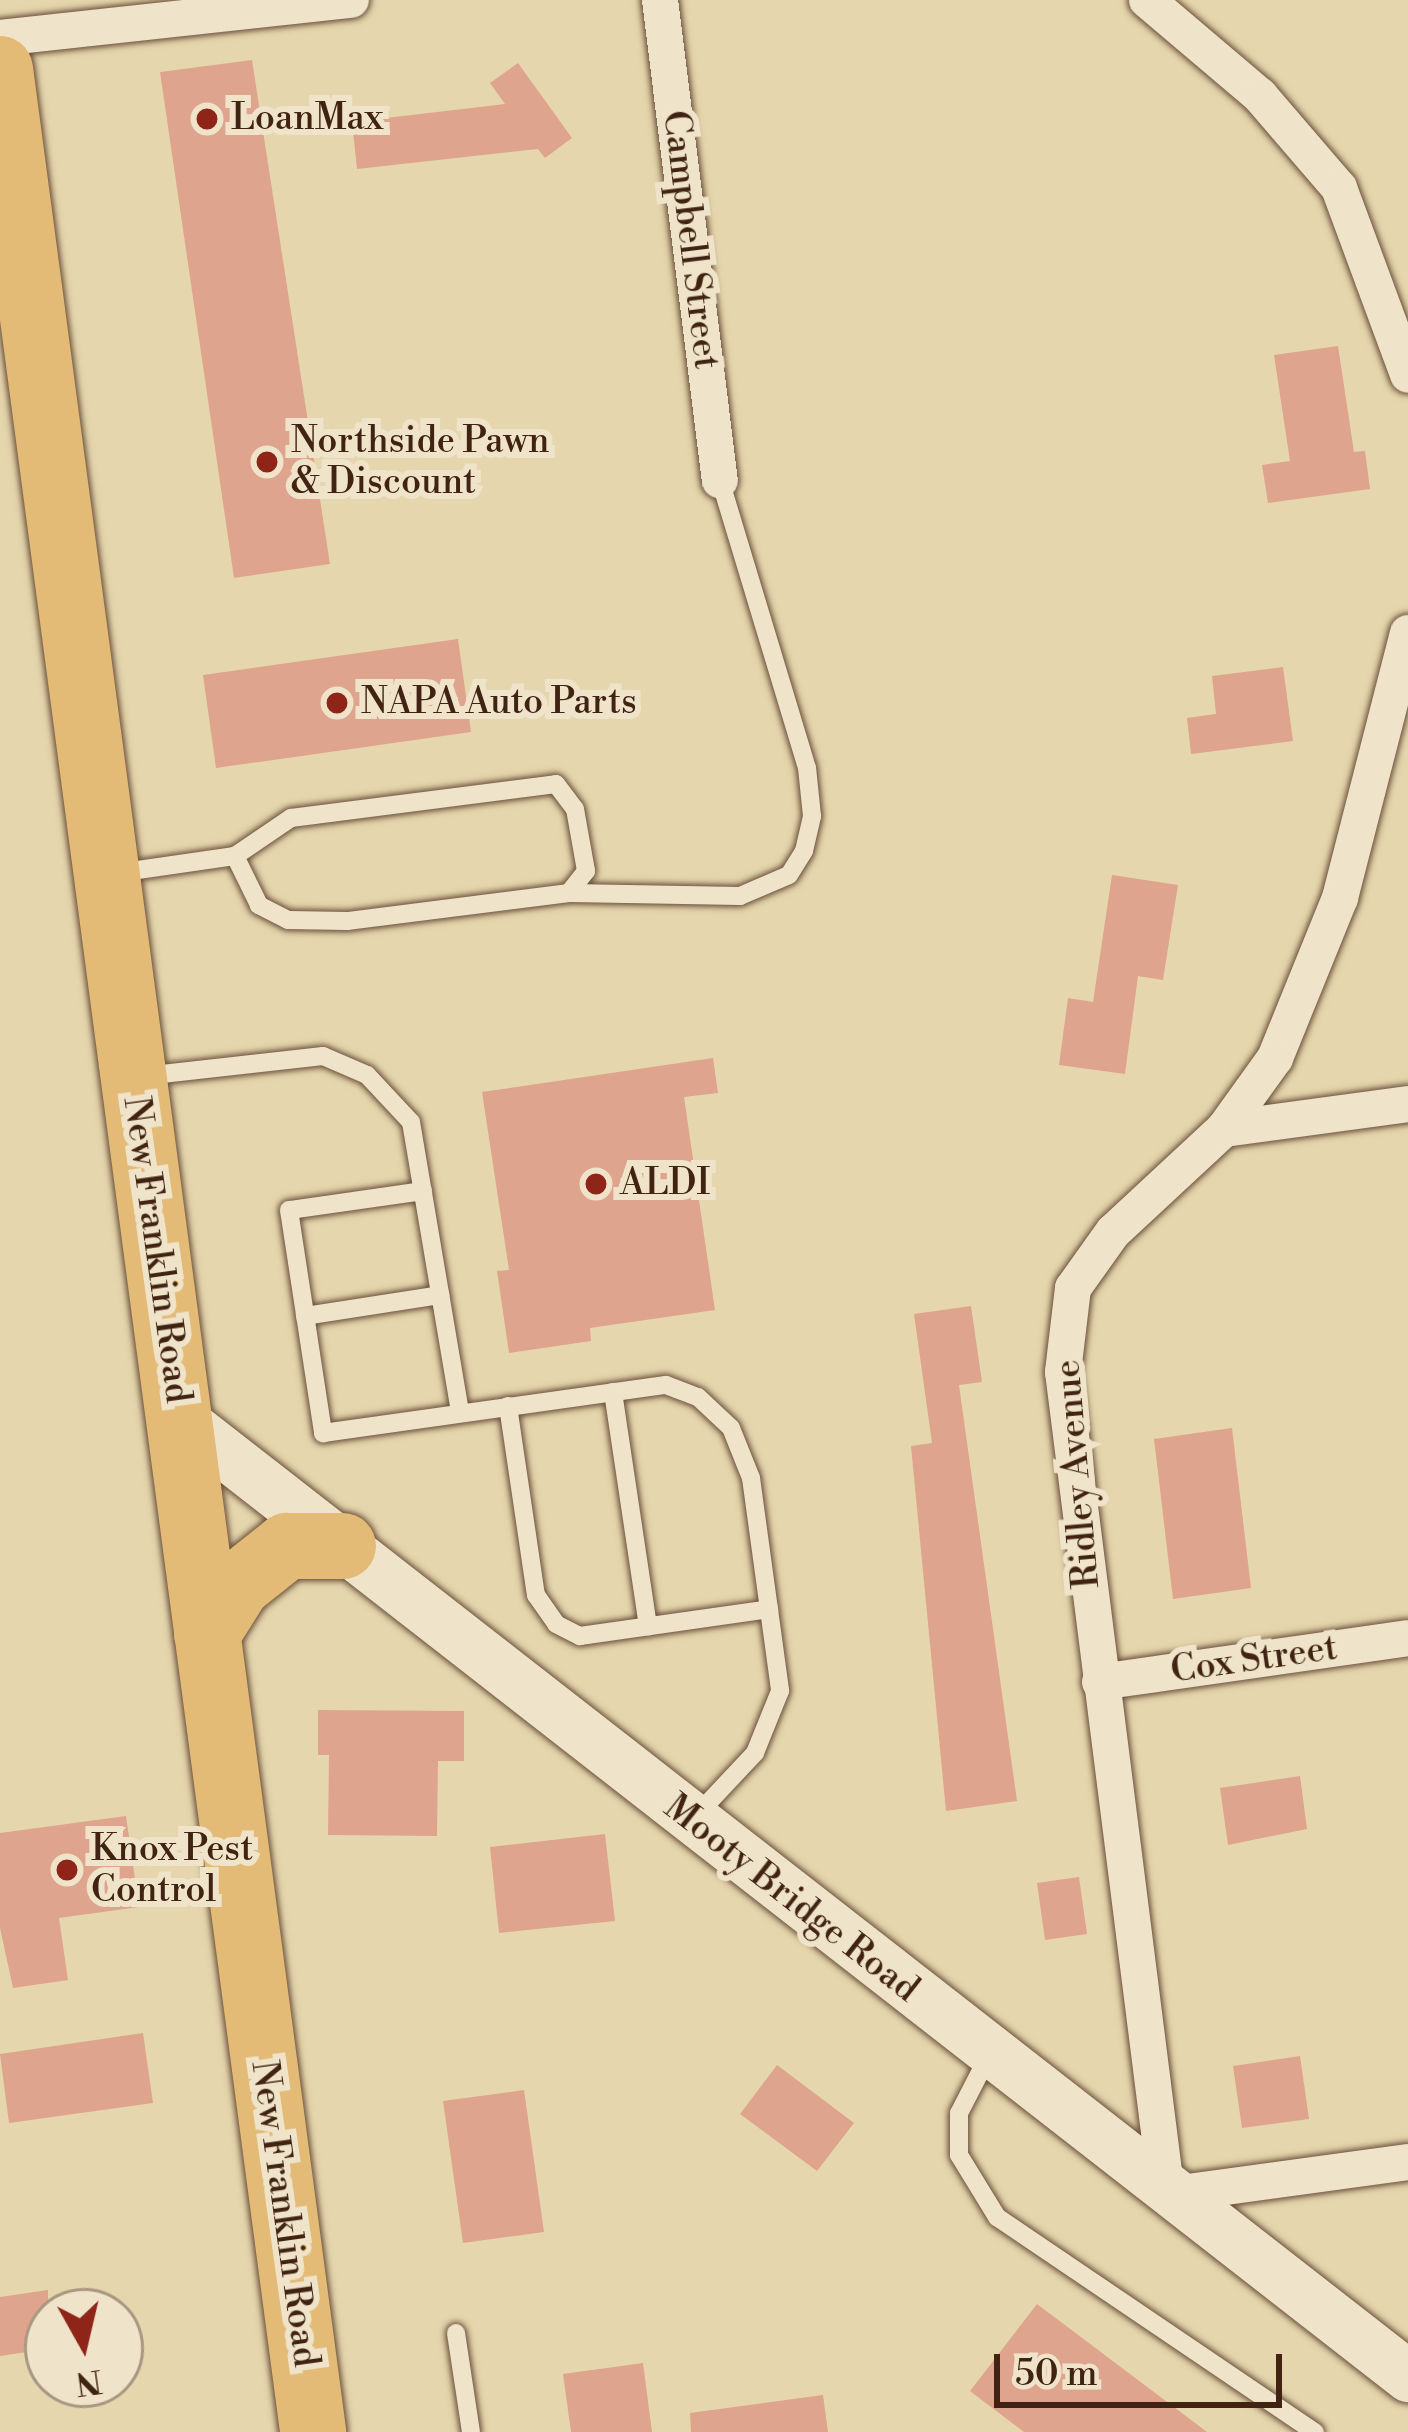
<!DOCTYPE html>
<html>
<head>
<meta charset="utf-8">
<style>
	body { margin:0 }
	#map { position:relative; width:1408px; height:2432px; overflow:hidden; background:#e6d6ad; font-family:"Libre Bodoni",serif }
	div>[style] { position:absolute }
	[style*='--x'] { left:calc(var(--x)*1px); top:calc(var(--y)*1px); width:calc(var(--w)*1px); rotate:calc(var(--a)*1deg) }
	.building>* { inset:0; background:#dfa48d }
	.roads { filter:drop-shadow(0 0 3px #6a503a) drop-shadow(0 0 3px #6a503a) }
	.lane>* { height:18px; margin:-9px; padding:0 9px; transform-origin:9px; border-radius:9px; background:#efe4ca }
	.street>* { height:36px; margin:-18px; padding:0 18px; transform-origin:18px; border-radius:18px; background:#efe4ca }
	.secondary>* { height:51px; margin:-25.5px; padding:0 25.5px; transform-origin:25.5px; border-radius:25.5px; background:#efe4ca }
	.highway>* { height:66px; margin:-33px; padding:0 33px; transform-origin:33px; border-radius:33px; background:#e3bb76 }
	.dots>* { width:33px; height:33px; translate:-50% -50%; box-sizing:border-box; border:6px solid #efe4ca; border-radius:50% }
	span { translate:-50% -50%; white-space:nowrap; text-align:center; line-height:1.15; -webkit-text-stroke:12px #efe4ca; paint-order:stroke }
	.poi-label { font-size:36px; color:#402313 }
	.left { translate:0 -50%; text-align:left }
	.street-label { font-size:36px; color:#402313 }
	.north { position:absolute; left:24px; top:2288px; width:120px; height:120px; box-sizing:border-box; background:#efe4ca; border:3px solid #a99781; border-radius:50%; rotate:172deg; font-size:33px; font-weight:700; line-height:48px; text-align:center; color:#402313 }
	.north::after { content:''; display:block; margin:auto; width:42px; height:54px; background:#8f2418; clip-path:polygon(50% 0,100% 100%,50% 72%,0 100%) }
	.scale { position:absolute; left:994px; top:2354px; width:288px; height:54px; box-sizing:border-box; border:6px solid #402313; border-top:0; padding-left:15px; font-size:36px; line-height:42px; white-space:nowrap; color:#402313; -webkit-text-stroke:9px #efe4ca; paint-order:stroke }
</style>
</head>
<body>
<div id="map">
	<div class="building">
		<div style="clip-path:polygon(252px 60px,330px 564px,234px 578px,160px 72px)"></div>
		<div style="clip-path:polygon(518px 63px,572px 138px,545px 158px,538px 149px,357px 169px,352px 122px,505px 104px,490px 83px)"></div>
		<div style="clip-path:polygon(1338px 346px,1354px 452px,1365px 451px,1370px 489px,1268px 503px,1262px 465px,1290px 461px,1274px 355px)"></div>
		<div style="clip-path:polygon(458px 639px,471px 732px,216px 768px,203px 675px)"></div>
		<div style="clip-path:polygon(1283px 667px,1293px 741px,1191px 754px,1187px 718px,1216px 714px,1212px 676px)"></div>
		<div style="clip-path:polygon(1112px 875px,1178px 885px,1163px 980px,1138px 976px,1125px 1074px,1059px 1065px,1068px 998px,1093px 1002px)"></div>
		<div style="clip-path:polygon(713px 1058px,718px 1093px,684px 1097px,715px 1310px,590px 1328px,591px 1341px,509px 1353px,497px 1271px,509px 1270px,482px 1092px)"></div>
		<div style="clip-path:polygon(971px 1306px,982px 1382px,959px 1385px,1017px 1801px,946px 1811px,911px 1446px,932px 1443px,914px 1314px)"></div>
		<div style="clip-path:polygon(1232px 1428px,1251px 1588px,1173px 1599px,1154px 1439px)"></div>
		<div style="clip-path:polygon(318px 1710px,464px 1711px,464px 1761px,438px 1761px,437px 1836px,328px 1835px,329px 1755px,318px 1755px)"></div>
		<div style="clip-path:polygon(1300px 1776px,1307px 1829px,1228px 1845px,1220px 1788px)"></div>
		<div style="clip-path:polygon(126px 1816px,139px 1907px,59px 1918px,68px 1980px,13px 1988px,0 1928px,0 1833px)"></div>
		<div style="clip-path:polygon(605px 1834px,615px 1921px,499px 1933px,490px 1847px)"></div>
		<div style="clip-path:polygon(1079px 1877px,1087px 1934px,1045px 1940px,1037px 1883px)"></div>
		<div style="clip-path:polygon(143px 2033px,153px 2103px,9px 2123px,0 2054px)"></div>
		<div style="clip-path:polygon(1300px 2056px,1309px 2119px,1242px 2128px,1233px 2066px)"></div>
		<div style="clip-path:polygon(777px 2065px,854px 2123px,817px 2171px,740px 2114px)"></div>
		<div style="clip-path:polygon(524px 2090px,544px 2232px,463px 2243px,443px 2101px)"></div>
		<div style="clip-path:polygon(48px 2290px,48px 2349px,0 2356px,0 2297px)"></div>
		<div style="clip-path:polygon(1037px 2304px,1207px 2432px,1024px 2432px,970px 2391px)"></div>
		<div style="clip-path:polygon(643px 2363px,652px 2432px,571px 2432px,563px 2374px)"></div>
		<div style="clip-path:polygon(823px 2395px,828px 2432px,691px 2432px,690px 2413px)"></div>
	</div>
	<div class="roads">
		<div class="lane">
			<div style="--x:117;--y:873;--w:119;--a:-8.2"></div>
			<div style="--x:235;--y:856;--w:68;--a:-34.2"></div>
			<div style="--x:291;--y:818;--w:267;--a:-7.3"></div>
			<div style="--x:556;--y:784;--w:31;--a:53"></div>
			<div style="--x:575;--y:809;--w:63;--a:79.9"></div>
			<div style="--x:586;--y:871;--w:28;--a:128"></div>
			<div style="--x:569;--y:893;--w:224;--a:172.8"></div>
			<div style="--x:347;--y:921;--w:59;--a:-179"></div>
			<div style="--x:288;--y:920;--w:33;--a:-153"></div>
			<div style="--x:259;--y:905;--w:55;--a:-116.1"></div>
			<div style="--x:570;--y:893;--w:170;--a:1"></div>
			<div style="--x:740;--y:896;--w:53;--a:-23.2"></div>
			<div style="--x:789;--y:875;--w:28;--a:-58"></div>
			<div style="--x:804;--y:851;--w:36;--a:-77"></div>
			<div style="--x:812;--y:816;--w:48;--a:-95.9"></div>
			<div style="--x:807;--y:768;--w:301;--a:-106.8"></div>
			<div style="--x:144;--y:1076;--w:180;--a:-6.4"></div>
			<div style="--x:323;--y:1056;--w:48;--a:23.4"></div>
			<div style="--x:367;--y:1075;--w:64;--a:46.9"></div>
			<div style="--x:411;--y:1122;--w:294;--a:80.4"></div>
			<div style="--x:423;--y:1191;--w:135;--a:171.9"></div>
			<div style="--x:289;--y:1210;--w:226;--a:81.3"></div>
			<div style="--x:323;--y:1433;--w:346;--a:-8"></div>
			<div style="--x:666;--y:1385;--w:34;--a:21"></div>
			<div style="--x:698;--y:1397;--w:45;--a:43.2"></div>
			<div style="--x:731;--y:1428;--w:54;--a:68.2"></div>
			<div style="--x:751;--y:1478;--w:215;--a:82.2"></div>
			<div style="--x:780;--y:1691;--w:67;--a:112"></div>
			<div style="--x:755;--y:1753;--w:88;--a:133.2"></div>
			<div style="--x:305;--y:1316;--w:137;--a:-8.8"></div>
			<div style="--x:613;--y:1392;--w:237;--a:81.5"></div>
			<div style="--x:508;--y:1406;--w:191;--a:81.6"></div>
			<div style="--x:536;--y:1595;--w:35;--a:55"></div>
			<div style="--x:556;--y:1624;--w:27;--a:27"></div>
			<div style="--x:580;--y:1636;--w:191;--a:-8.1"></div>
			<div style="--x:989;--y:2055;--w:65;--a:117.3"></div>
			<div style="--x:959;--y:2113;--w:42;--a:90"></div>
			<div style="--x:959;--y:2155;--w:73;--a:58.5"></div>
			<div style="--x:997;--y:2217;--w:384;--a:34.1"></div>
			<div style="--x:456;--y:2333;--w:100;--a:81.4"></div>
		</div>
		<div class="street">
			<div style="--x:660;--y:0;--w:484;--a:82.9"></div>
			<div style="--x:1147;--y:0;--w:148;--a:40.3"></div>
			<div style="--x:1260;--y:96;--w:121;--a:49.3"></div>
			<div style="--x:1339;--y:188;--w:199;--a:69.7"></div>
			<div style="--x:0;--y:38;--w:353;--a:-6.2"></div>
			<div style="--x:1408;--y:633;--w:274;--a:104.4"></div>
			<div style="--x:1340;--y:898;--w:173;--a:112.1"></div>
			<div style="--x:1275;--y:1058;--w:87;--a:125.7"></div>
			<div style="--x:1224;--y:1129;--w:151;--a:137.1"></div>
			<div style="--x:1113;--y:1232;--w:69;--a:125.5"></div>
			<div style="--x:1073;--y:1288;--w:85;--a:96.8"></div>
			<div style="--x:1063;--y:1372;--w:830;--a:82.8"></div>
			<div style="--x:1167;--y:2195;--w:243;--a:-7.8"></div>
			<div style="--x:1224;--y:1129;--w:186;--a:-7.7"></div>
			<div style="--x:1100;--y:1682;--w:311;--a:-8.1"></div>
		</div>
		<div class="secondary">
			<div style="--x:178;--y:1417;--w:1560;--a:37.94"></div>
		</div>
		<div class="highway">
			<div style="--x:0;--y:69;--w:2384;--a:82.45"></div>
			<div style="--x:207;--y:1634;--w:58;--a:-57.7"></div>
			<div style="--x:238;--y:1585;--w:63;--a:-38.5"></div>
			<div style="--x:287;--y:1546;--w:56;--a:0"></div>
		</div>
	</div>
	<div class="dots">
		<div style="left:207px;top:119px;background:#8f2418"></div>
		<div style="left:267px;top:462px;background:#8f2418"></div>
		<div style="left:337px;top:703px;background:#8f2418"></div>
		<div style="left:596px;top:1184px;background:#8f2418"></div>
		<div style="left:67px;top:1870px;background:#8f2418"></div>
	</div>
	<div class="poi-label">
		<span class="left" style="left:231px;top:119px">LoanMax</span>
		<span class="left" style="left:291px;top:462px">Northside Pawn<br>&amp; Discount</span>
		<span class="left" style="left:361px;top:703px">NAPA Auto Parts</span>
		<span class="left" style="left:620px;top:1184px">ALDI</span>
		<span class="left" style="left:91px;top:1870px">Knox Pest<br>Control</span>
	</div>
	<div class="street-label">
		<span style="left:690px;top:240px;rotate:83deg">Campbell Street</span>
		<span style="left:156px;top:1250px;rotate:82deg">New Franklin Road</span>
		<span style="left:1078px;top:1474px;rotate:-95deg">Ridley Avenue</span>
		<span style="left:1254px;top:1660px;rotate:-8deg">Cox Street</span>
		<span style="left:791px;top:1899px;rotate:38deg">Mooty Bridge Road</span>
		<span style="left:284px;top:2214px;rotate:82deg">New Franklin Road</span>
	</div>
	<div class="north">N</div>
	<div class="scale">50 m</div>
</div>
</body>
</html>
